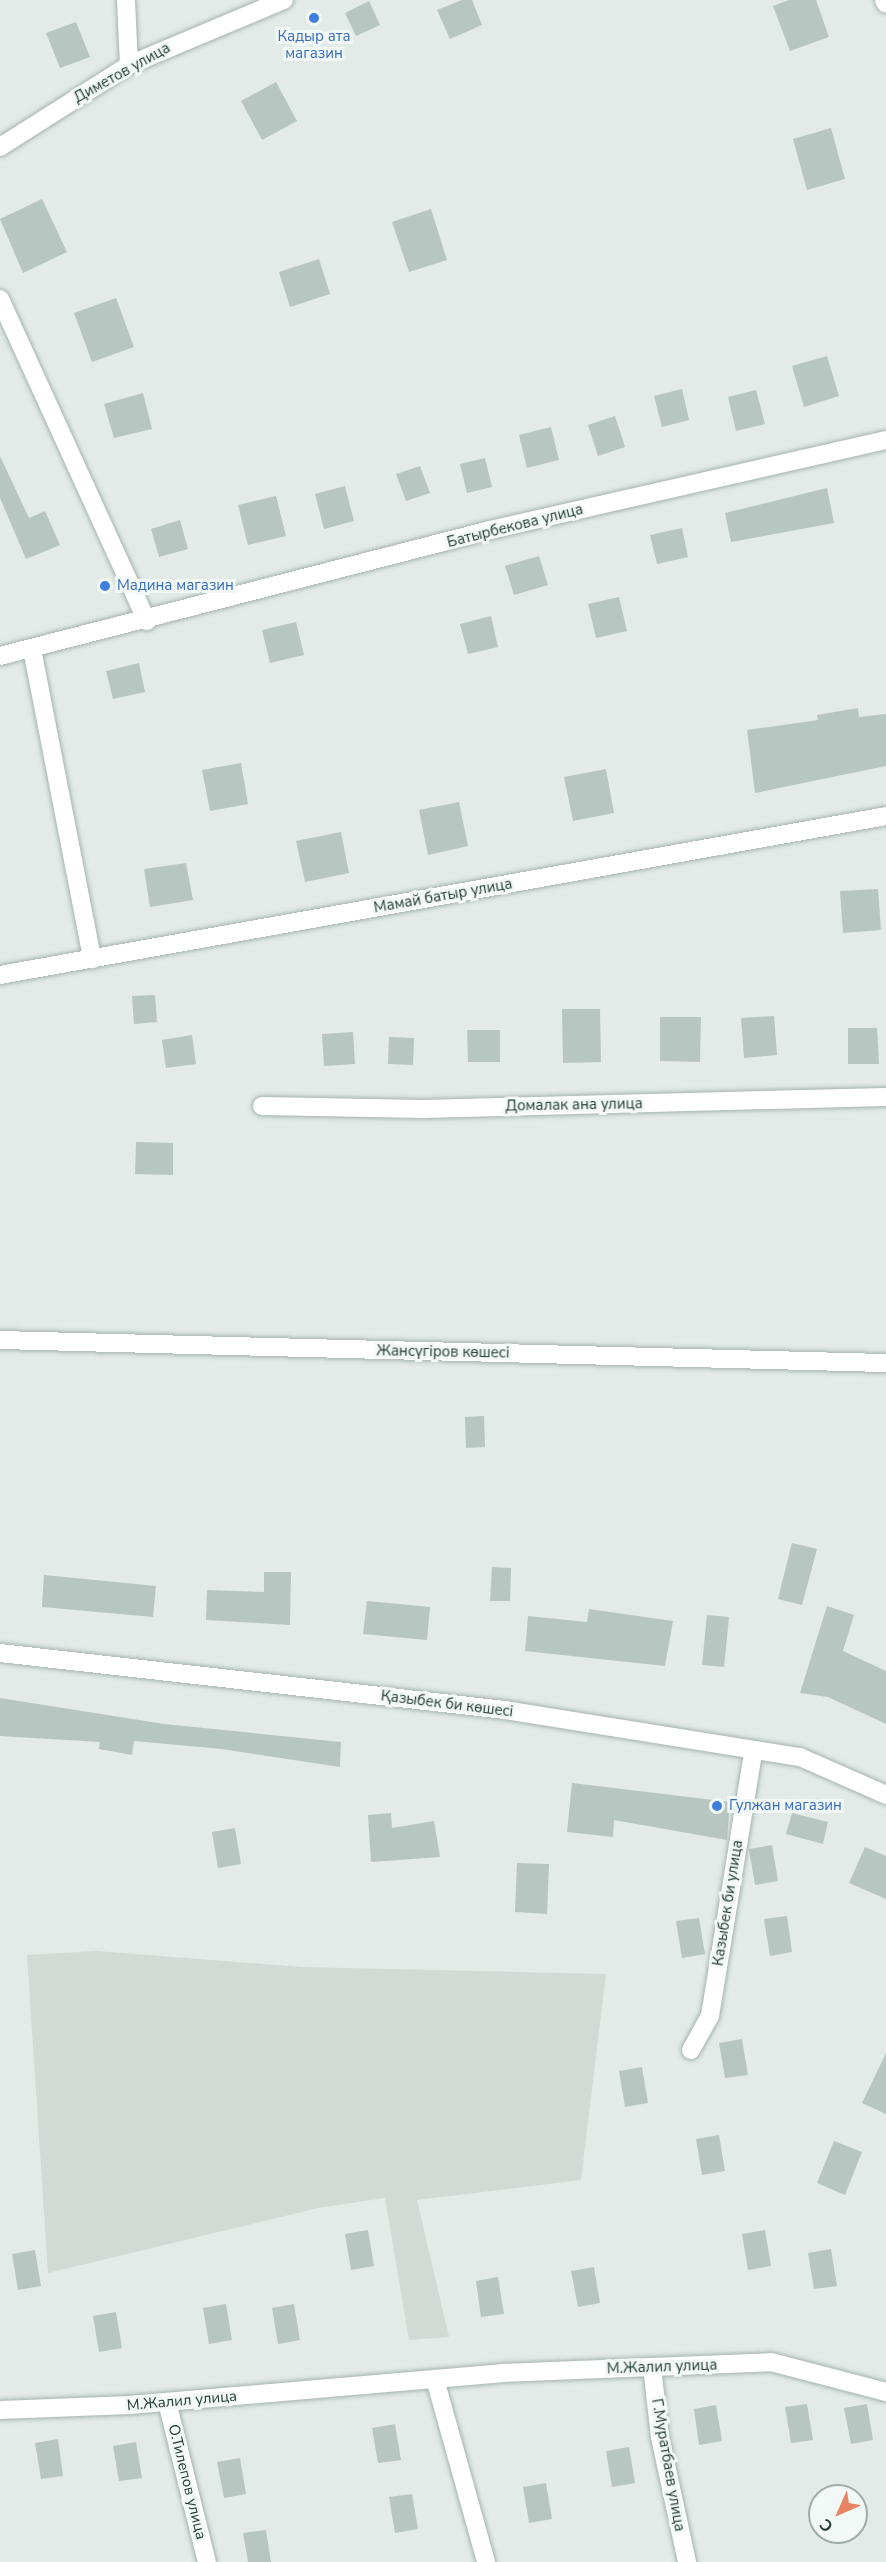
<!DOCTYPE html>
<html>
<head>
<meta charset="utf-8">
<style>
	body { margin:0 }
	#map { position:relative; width:886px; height:2562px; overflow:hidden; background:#e2ebe7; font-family:"Nunito Sans",sans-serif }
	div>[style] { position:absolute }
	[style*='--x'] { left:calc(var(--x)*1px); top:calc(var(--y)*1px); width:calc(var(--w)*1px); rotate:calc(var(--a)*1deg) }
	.built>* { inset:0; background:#d0dbd6 }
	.building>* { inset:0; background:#b7c6c0 }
	.roads { filter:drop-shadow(0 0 2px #a5b3ae) drop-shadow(0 0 2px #a5b3ae) }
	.minor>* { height:18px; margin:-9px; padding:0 9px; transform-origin:9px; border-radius:9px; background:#fff }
	.secondary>* { height:18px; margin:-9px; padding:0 9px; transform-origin:9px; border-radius:9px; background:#fff }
	.dots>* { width:16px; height:16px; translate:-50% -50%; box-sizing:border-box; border:3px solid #f2f8f5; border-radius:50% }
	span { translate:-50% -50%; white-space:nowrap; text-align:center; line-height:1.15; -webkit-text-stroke:6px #f2f8f5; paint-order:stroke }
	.shop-label { font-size:15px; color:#366cbe }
	.left { translate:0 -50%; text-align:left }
	.street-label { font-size:15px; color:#233b34 }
	.north { position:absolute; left:808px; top:2484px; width:60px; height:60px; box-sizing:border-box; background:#f2f8f5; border:2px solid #9faca8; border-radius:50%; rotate:225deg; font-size:16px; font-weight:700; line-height:24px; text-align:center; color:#233b34 }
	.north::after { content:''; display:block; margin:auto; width:21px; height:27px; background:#e88363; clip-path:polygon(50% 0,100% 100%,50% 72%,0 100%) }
</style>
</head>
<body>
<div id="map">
	<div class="built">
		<div style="clip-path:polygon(97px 1951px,302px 1967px,606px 1974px,581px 2180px,417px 2200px,449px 2337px,409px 2340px,385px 2198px,318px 2208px,48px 2273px,27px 1955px)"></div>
	</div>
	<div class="building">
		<div style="clip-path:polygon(462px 0,472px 0,482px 25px,450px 39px,437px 10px)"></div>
		<div style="clip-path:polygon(789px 0,816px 0,829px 37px,790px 51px,773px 6px)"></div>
		<div style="clip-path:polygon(369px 1px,380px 25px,356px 36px,345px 13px)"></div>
		<div style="clip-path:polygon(76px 22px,90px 57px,60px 68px,46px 33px)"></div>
		<div style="clip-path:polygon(276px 82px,297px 121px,262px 140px,241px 101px)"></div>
		<div style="clip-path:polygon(831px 128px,845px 179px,807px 190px,793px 139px)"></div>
		<div style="clip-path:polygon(42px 199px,67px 252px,23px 273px,0 219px)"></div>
		<div style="clip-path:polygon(431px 209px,447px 260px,409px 272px,392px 222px)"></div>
		<div style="clip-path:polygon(319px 259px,330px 294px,290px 307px,279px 272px)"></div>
		<div style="clip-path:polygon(116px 298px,134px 347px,92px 362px,74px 313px)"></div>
		<div style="clip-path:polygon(827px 356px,839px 396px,804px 407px,792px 366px)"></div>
		<div style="clip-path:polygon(682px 389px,689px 420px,662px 427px,654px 396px)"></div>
		<div style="clip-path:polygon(756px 390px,765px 424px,736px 431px,728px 397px)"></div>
		<div style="clip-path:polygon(143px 393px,152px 429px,114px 438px,104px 404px)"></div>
		<div style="clip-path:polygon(615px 416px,625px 447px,598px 456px,588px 425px)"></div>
		<div style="clip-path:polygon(551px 427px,559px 460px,527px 468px,519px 435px)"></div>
		<div style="clip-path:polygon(0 456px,29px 518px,45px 511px,60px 545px,26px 559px,0 498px)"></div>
		<div style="clip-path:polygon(485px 458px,492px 487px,467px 493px,460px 464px)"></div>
		<div style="clip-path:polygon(420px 466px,430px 493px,406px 501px,396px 474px)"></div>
		<div style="clip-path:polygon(345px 486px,354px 521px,324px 529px,315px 494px)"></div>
		<div style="clip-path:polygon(827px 488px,834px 523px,731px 542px,725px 513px)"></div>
		<div style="clip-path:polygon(276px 496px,286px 536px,248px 545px,238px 505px)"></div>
		<div style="clip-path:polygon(180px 520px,188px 549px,159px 557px,151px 529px)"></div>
		<div style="clip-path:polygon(682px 528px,688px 557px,657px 564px,650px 535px)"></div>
		<div style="clip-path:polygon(539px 556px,548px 585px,514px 595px,505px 566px)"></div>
		<div style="clip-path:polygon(619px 597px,627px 631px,596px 638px,588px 604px)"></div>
		<div style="clip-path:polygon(491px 616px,498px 647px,468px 654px,460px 624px)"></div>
		<div style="clip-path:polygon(296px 622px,304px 655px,270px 663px,262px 630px)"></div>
		<div style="clip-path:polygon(139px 663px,145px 692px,113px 699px,106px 671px)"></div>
		<div style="clip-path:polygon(858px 708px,859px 717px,886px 714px,886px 766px,755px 793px,747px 730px,818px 720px,817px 715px)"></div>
		<div style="clip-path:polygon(241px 763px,248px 804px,210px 811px,202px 770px)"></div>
		<div style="clip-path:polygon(606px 769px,614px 813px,573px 821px,564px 777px)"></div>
		<div style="clip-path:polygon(459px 802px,468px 846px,428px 855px,419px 810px)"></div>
		<div style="clip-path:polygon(341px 832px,349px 873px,305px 882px,296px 841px)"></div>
		<div style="clip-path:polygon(186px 863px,193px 900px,150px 907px,144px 869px)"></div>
		<div style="clip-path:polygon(878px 889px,881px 930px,843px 933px,840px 891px)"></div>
		<div style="clip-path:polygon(155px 995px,157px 1022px,134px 1024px,132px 996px)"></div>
		<div style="clip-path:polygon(562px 1009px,600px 1009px,601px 1062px,563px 1063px)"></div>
		<div style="clip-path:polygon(774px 1016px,777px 1055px,744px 1058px,741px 1018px)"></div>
		<div style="clip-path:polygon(660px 1017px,701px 1017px,700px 1062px,660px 1061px)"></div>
		<div style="clip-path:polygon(848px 1028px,877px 1028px,879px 1064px,848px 1064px)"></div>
		<div style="clip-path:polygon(467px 1030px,500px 1030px,500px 1062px,468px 1062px)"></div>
		<div style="clip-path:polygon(353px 1032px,355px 1064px,324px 1066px,322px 1034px)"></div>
		<div style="clip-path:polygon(192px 1035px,196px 1064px,166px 1068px,162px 1040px)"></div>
		<div style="clip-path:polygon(389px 1037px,414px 1038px,413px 1065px,388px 1064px)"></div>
		<div style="clip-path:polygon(136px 1142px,173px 1143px,173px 1175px,135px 1174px)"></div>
		<div style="clip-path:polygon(484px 1416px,485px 1447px,466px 1448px,465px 1417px)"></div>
		<div style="clip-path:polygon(792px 1543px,817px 1549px,802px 1605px,778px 1599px)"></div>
		<div style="clip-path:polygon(492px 1567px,511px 1568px,510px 1601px,490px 1601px)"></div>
		<div style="clip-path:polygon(264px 1572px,291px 1572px,290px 1625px,206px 1620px,207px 1590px,264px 1592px)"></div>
		<div style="clip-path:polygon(44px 1575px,156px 1586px,153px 1617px,42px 1607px)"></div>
		<div style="clip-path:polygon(367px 1601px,430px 1607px,427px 1640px,363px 1634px)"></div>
		<div style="clip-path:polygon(827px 1606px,854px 1615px,843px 1651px,886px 1671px,886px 1724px,828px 1697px,800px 1693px)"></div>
		<div style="clip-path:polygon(589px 1609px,673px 1621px,665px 1666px,525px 1651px,528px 1616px,587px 1622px)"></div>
		<div style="clip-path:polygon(707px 1615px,729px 1617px,724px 1667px,702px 1665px)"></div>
		<div style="clip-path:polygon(0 1698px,164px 1724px,341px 1742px,340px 1767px,222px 1749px,134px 1741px,132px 1755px,99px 1749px,100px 1742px,0 1736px)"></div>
		<div style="clip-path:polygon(572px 1783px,730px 1802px,727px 1840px,614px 1820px,613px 1837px,567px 1832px)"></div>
		<div style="clip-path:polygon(391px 1813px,392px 1828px,434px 1821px,440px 1857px,371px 1862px,368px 1815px)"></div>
		<div style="clip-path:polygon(792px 1813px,828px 1822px,823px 1844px,786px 1834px)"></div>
		<div style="clip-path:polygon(235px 1828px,241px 1864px,218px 1868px,212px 1832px)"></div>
		<div style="clip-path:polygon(772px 1845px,778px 1881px,755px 1885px,749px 1849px)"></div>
		<div style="clip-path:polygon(865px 1847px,886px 1856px,886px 1899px,849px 1883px)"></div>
		<div style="clip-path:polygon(517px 1863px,549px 1864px,547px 1914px,515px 1912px)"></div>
		<div style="clip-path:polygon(787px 1916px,792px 1952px,770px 1956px,764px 1919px)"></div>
		<div style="clip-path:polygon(699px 1918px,705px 1954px,682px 1958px,676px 1921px)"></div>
		<div style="clip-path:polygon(742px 2039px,748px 2075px,725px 2078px,719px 2043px)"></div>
		<div style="clip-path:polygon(886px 2053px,886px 2114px,862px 2103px)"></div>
		<div style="clip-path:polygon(642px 2067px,648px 2103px,625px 2107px,619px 2071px)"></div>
		<div style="clip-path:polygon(719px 2135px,725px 2171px,702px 2175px,696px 2139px)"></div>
		<div style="clip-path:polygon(834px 2141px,862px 2152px,845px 2195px,817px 2183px)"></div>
		<div style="clip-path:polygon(368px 2230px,374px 2266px,351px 2270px,345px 2234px)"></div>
		<div style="clip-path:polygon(765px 2230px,771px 2266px,748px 2270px,742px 2234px)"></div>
		<div style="clip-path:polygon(831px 2249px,837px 2286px,814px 2289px,808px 2253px)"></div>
		<div style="clip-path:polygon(35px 2250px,41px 2286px,18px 2290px,12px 2254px)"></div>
		<div style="clip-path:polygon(594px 2267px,600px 2303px,578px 2307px,571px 2271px)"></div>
		<div style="clip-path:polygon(498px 2277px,504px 2314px,481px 2317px,476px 2281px)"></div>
		<div style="clip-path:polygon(226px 2304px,232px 2340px,209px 2344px,203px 2308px)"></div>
		<div style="clip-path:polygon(294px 2304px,300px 2340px,278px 2344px,272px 2308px)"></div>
		<div style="clip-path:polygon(116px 2312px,122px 2348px,99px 2352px,93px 2316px)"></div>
		<div style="clip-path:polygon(807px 2404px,813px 2440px,791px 2443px,785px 2407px)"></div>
		<div style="clip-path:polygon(867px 2404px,873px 2440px,851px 2444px,844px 2408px)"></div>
		<div style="clip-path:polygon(716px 2405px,722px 2441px,699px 2445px,694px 2409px)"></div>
		<div style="clip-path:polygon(395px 2424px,401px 2460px,378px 2463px,372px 2428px)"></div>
		<div style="clip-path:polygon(58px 2439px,63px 2476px,41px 2479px,35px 2443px)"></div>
		<div style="clip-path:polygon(136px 2442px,142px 2478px,119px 2481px,113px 2446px)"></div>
		<div style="clip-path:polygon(629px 2447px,635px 2483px,612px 2487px,606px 2451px)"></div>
		<div style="clip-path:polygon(240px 2458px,246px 2494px,224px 2498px,217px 2462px)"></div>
		<div style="clip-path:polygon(546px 2483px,552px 2519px,529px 2523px,523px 2487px)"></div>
		<div style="clip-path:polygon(412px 2494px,418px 2529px,395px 2533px,389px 2497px)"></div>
		<div style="clip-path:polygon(266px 2530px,271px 2562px,248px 2562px,243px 2533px)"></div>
	</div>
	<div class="roads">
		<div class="minor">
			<div style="--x:126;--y:0;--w:65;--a:87.4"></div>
			<div style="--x:884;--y:0;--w:4;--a:63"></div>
			<div style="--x:0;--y:147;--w:153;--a:-32.4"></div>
			<div style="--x:129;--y:65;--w:168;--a:-22.8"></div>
			<div style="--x:0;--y:299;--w:354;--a:65.5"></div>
			<div style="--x:32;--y:649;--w:316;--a:79"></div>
			<div style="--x:0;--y:656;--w:506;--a:-14.42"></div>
			<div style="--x:490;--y:530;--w:406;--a:-12.8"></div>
			<div style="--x:0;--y:975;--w:900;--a:-10.17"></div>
			<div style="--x:262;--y:1106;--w:161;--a:1.1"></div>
			<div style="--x:423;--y:1109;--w:463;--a:-1.5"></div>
			<div style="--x:0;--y:1340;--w:886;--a:1.49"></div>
			<div style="--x:691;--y:2050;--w:39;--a:-61"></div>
			<div style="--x:710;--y:2016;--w:267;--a:-80.7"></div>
			<div style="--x:652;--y:2367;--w:70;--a:83.5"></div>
			<div style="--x:660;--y:2437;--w:128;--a:77.8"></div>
			<div style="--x:435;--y:2379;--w:190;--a:74.4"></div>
			<div style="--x:167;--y:2402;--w:165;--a:76"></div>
			<div style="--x:0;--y:2410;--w:130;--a:-2.2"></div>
			<div style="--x:130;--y:2405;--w:373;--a:-4.9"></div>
			<div style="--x:502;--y:2373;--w:269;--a:-2.3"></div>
			<div style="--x:771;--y:2362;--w:119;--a:14.6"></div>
		</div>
		<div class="secondary">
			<div style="--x:0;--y:1653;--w:508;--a:6.44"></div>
			<div style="--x:505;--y:1710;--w:299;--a:9.1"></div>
			<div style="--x:800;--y:1757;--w:94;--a:23.8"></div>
		</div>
	</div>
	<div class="dots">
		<div style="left:314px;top:18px;background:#3f7fe0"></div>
		<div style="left:105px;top:586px;background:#3f7fe0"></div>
		<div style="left:717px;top:1806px;background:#3f7fe0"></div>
	</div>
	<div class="shop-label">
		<span style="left:314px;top:45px">Кадыр ата<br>магазин</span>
		<span class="left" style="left:117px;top:586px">Мадина магазин</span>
		<span class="left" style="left:729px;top:1806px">Гулжан магазин</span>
	</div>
	<div class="street-label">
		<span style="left:122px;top:73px;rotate:-29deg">Диметов улица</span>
		<span style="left:515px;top:526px;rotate:-14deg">Батырбекова улица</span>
		<span style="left:443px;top:896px;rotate:-10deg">Мамай батыр улица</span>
		<span style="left:574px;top:1105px;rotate:-1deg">Домалак ана улица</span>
		<span style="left:443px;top:1352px;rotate:1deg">Жансүгіров көшесі</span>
		<span style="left:447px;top:1704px;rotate:7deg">Қазыбек би көшесі</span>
		<span style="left:728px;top:1903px;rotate:-81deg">Казыбек би улица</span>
		<span style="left:662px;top:2367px;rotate:-2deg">М.Жалил улица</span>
		<span style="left:182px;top:2401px;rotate:-5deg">М.Жалил улица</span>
		<span style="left:668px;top:2465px;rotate:80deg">Г.Муратбаев улица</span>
		<span style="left:187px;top:2482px;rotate:76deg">О.Тилепов улица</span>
	</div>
	<div class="north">С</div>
</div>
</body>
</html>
